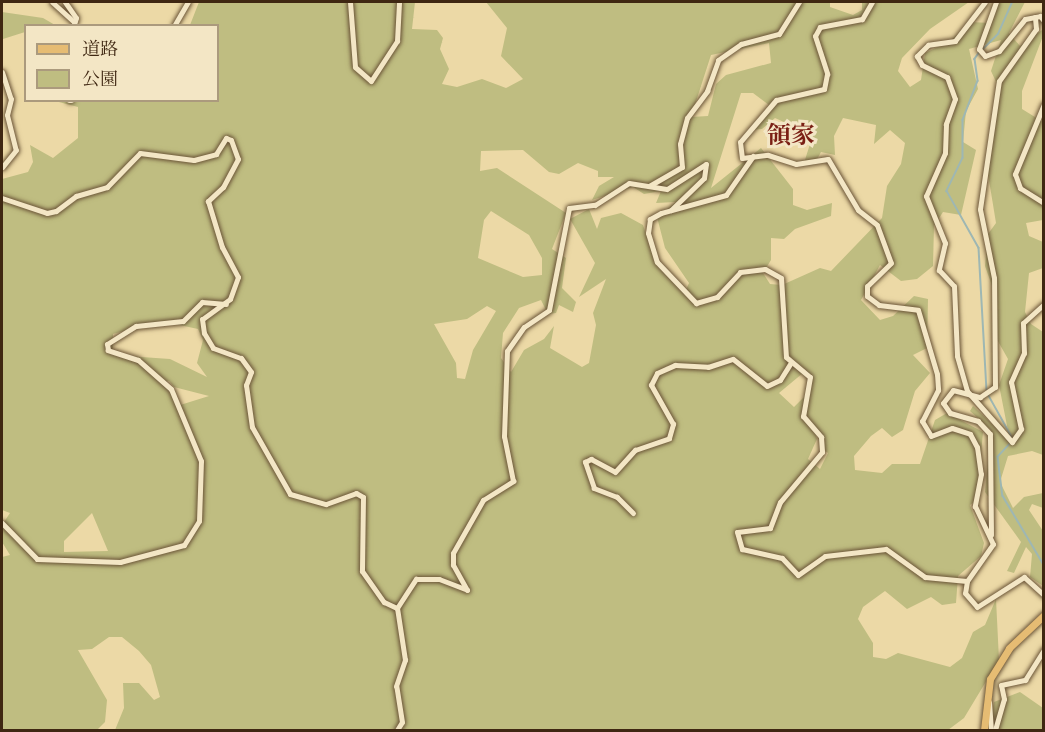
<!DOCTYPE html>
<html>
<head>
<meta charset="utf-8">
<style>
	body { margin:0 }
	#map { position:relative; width:1045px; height:732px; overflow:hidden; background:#ecd9a6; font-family:"Sorts Mill Goudy","Noto Serif JP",serif }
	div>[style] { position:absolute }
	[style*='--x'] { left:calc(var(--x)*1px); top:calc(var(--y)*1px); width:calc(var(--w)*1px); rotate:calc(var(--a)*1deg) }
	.green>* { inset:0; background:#bfbd81 }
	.stream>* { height:1.5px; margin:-0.75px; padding:0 0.75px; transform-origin:0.75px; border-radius:0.75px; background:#9eb7b3 }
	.roads { filter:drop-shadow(0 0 2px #6a5437) drop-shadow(0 0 2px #6a5437) }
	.minor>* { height:5px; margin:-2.5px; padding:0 2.5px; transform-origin:2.5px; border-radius:2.5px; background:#f3e6c5 }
	.major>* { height:7px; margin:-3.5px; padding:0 3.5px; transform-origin:3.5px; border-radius:3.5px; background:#e6bc73 }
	span { translate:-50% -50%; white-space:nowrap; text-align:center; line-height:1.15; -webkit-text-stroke:6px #f3e6c5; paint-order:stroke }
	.quarter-label { font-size:24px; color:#7a1f14; font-weight:700 }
	.frame { position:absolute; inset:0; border:3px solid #3f2712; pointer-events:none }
	.legend { position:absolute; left:24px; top:24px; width:195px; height:78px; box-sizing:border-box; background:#f3e6c5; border:2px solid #ab9a7d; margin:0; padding:8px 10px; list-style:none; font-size:18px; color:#3f2712 }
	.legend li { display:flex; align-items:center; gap:12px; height:30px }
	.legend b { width:30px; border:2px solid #ab9a7d }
</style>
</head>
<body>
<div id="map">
	<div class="green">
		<div style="clip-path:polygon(evenodd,199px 2px,415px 2px,412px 29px,437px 30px,443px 38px,440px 49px,449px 69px,442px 84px,457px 87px,482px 79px,506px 88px,523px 79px,501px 56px,507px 28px,486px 2px,830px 2px,830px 7px,853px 15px,862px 10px,862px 2px,969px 2px,930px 29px,902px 58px,898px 71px,910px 87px,921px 80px,925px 53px,950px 41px,970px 22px,991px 23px,998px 2px,1025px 2px,1009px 33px,1020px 46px,1042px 30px,1043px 36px,1022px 91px,1022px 109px,1043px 122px,1043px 220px,1026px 223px,1029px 236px,1043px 242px,1043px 268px,1029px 273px,1025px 312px,1031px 324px,1043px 332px,1043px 455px,1032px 451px,1008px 456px,1000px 482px,1013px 508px,1024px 497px,1043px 493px,1043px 508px,1032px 504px,1029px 510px,1043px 531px,1043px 586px,1030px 577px,1032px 554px,1026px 547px,1014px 573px,1007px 571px,1021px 542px,985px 492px,991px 430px,970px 411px,973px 406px,1010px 441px,999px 385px,1008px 359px,995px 336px,996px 297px,985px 266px,988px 234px,996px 223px,987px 168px,997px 84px,991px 71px,1001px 40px,969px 49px,978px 89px,966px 111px,963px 142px,976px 150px,961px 215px,943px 212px,934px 226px,933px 266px,917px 279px,901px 281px,880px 265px,861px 300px,880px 320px,893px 316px,914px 296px,928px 299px,927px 348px,913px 355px,930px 373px,915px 391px,903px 430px,892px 437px,882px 428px,871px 436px,854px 456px,855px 470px,882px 473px,892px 464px,920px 464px,935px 420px,947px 413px,983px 432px,977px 500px,970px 505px,984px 543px,981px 556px,958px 576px,956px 603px,942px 605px,931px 597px,907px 609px,885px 591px,863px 607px,858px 619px,873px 643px,873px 657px,886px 659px,898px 653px,950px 667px,962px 658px,973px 632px,985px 625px,996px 599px,999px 660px,964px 718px,948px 730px,115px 730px,124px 708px,123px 683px,139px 683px,154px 700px,160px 697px,151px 665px,139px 651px,122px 637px,109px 637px,92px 649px,78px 650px,107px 700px,105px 722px,97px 730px,2px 730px,2px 557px,10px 555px,2px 542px,2px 525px,10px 513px,2px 510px,2px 179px,28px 172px,33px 162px,30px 145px,53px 158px,78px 138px,78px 107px,55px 101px,218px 100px,218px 26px,190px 25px,199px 2px,769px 43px,771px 63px,726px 75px,716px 84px,708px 116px,691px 117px,711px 55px,769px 43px,199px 2px,741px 93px,753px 93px,769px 105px,749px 130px,762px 129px,775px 118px,797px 128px,815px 128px,804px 163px,814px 165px,821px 152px,835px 155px,834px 136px,843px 118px,876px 125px,874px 144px,890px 130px,905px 143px,901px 164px,887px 186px,882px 218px,831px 271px,820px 268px,782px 285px,770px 284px,763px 273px,771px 260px,771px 238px,784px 239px,795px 229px,831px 216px,832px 203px,807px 210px,793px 205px,793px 189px,761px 148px,711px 188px,741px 93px,199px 2px,523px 150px,549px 172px,559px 174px,578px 163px,598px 171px,598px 177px,614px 177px,599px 186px,592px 200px,633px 187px,644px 194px,661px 191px,656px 203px,676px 202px,657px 217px,665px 248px,689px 283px,685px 292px,654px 258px,643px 225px,621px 213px,601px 218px,597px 229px,589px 209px,570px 219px,595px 263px,579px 297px,606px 279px,593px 313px,596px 325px,589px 363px,582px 367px,550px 348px,554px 326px,544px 339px,524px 350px,511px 372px,501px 358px,503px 333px,519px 308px,541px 300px,548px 314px,556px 313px,559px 305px,573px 312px,576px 302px,562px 288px,566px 258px,552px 249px,566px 213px,497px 168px,480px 171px,481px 151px,523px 150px,199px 2px,491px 211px,529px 235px,542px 258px,542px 275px,523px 277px,478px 258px,484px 220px,491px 211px,199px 2px,487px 306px,496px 311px,473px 350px,465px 379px,457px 378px,456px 363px,434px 324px,467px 319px,487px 306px,199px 2px,161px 321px,198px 329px,203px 340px,197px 363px,207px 377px,170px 359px,113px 355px,113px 334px,161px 321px,199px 2px,803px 373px,809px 375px,807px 394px,794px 407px,779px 393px,803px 373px,199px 2px,169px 381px,174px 387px,209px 396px,177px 406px,164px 382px,169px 381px,199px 2px,814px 429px,823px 435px,822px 449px,828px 453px,820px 469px,808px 459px,817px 439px,814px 429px,199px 2px,92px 513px,108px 551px,64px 552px,64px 541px,92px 513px)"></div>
		<div style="clip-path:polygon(2px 12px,43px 18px,55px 25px,26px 26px,25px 32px,3px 39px)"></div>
		<div style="clip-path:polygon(1020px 692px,1043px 708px,1043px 730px,988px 730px,994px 702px)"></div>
	</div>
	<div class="stream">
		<div style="--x:983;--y:49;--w:21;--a:-45"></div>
		<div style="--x:998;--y:34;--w:35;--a:-66"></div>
		<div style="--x:980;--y:52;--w:9;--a:126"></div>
		<div style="--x:975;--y:59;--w:22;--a:82"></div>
		<div style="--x:978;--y:81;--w:42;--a:111"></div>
		<div style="--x:963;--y:120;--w:38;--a:90"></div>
		<div style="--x:963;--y:158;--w:37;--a:116"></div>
		<div style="--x:947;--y:191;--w:65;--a:60.7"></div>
		<div style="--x:979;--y:248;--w:142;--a:86.8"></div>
		<div style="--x:988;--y:394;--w:49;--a:60.8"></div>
		<div style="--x:1011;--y:443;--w:19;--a:133"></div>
		<div style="--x:998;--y:457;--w:39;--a:83"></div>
		<div style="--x:1003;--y:496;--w:80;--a:59.3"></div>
	</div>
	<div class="roads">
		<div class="minor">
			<div style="--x:52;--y:2;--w:30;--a:42"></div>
			<div style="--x:65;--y:2;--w:19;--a:55"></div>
			<div style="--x:76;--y:18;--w:6;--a:108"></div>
			<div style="--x:350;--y:2;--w:65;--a:85.6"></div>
			<div style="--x:355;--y:67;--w:21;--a:41"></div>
			<div style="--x:371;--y:81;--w:48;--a:-57"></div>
			<div style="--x:397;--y:41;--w:39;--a:-87"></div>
			<div style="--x:872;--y:2;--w:20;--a:120"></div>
			<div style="--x:862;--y:19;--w:43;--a:169.2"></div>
			<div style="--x:820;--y:27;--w:10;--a:119"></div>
			<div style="--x:815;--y:36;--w:40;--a:72"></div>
			<div style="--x:827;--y:74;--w:15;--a:101"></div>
			<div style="--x:824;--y:89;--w:49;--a:167.1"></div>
			<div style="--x:776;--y:100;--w:55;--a:130.6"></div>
			<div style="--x:740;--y:142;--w:16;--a:83"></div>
			<div style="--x:742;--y:158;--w:26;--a:-7"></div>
			<div style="--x:768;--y:155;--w:29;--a:18"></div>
			<div style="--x:796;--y:164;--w:32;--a:-9"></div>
			<div style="--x:828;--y:159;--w:59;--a:59.5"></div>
			<div style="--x:858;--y:210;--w:24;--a:38"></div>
			<div style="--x:877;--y:225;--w:40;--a:69.8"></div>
			<div style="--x:891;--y:263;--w:33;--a:136"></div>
			<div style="--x:867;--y:286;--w:10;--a:90"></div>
			<div style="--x:867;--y:296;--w:15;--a:37"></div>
			<div style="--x:879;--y:305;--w:39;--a:7"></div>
			<div style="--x:918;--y:310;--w:67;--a:73.5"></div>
			<div style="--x:937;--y:374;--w:16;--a:86"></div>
			<div style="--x:938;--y:390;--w:35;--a:117"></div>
			<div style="--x:922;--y:421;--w:17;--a:59"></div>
			<div style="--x:931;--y:436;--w:22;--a:-21"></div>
			<div style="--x:952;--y:428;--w:19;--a:18"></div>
			<div style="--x:970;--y:434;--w:15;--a:62"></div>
			<div style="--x:977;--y:447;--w:27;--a:82"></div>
			<div style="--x:981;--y:474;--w:33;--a:101"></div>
			<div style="--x:975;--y:506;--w:42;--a:64.7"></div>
			<div style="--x:993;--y:544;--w:45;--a:125.1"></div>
			<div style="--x:967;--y:581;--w:12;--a:99"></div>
			<div style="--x:965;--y:593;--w:18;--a:49"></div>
			<div style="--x:977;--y:607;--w:56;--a:-32.6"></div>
			<div style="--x:1024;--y:577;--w:27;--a:42"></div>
			<div style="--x:985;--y:2;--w:49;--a:127.6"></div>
			<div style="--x:955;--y:41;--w:27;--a:172"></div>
			<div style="--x:928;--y:45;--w:16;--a:135"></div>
			<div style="--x:917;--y:56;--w:10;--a:61"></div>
			<div style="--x:922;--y:65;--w:28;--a:26"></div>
			<div style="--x:947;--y:77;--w:23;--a:70"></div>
			<div style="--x:955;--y:99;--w:27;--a:110"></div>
			<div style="--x:946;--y:124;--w:29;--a:92"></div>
			<div style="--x:945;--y:153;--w:47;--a:113.8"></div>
			<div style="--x:926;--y:196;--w:51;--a:68"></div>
			<div style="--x:945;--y:243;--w:28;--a:103"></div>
			<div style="--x:939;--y:270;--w:22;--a:47"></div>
			<div style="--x:954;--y:286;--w:70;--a:87.5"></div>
			<div style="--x:957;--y:356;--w:36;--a:74"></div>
			<div style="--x:967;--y:391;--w:68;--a:48.6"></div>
			<div style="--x:1012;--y:442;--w:16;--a:-55"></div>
			<div style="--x:1021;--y:429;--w:48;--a:-102"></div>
			<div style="--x:1011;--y:382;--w:32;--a:-66"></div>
			<div style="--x:1024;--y:353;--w:30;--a:-92"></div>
			<div style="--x:1023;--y:323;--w:28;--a:-42"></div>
			<div style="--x:996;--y:2;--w:50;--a:109.9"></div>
			<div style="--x:979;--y:49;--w:9;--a:49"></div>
			<div style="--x:985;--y:56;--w:15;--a:-20"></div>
			<div style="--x:999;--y:51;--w:41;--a:-50.9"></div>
			<div style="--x:1025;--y:19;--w:15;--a:-11"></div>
			<div style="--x:1040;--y:16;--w:6;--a:51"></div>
			<div style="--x:174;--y:26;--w:28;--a:-60"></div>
			<div style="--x:2;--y:72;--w:28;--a:72"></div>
			<div style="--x:11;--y:99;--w:16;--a:104"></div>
			<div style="--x:7;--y:115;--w:36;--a:76"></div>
			<div style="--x:16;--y:150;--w:22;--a:129"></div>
			<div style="--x:69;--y:100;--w:2;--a:0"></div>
			<div style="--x:1044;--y:104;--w:76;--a:112.5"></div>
			<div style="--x:1015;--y:174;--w:15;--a:70"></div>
			<div style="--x:1020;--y:188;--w:28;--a:32"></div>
			<div style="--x:753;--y:156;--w:47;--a:124.7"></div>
			<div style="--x:726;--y:195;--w:67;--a:164.5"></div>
			<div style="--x:661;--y:213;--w:13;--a:151"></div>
			<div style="--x:650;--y:219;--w:14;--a:98"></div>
			<div style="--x:648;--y:233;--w:30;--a:73"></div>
			<div style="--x:657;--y:262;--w:57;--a:46.4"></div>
			<div style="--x:696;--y:303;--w:22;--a:-16"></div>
			<div style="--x:717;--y:297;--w:34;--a:-47"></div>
			<div style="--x:740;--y:272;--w:25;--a:-7"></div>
			<div style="--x:765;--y:269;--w:18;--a:29"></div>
			<div style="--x:781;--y:278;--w:79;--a:86.4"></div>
			<div style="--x:786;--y:357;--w:31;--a:40"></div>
			<div style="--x:810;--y:377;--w:40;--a:100"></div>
			<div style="--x:803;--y:416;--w:28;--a:49"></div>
			<div style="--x:821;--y:437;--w:15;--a:86"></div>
			<div style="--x:822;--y:452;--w:65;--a:130"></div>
			<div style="--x:780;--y:502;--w:28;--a:111"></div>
			<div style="--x:770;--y:528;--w:33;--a:173"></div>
			<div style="--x:737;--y:532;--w:18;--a:74"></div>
			<div style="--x:742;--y:549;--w:41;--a:12.7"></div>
			<div style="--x:782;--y:558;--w:23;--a:47"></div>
			<div style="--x:798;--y:575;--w:33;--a:-35"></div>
			<div style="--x:825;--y:556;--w:61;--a:-6.5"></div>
			<div style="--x:886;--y:549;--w:48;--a:35.7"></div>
			<div style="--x:925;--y:577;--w:42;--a:5.4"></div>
			<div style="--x:649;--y:186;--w:38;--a:-30"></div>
			<div style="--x:682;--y:167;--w:23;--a:-95"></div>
			<div style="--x:680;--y:144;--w:27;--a:-75"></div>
			<div style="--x:687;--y:118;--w:34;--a:-53"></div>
			<div style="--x:707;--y:91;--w:33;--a:-70"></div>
			<div style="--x:718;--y:60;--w:28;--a:-35"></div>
			<div style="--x:741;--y:44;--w:39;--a:-15"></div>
			<div style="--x:779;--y:34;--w:38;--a:-58"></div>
			<div style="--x:2;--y:198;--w:47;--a:18.4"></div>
			<div style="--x:47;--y:213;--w:9;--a:-13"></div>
			<div style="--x:56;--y:211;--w:25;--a:-37"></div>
			<div style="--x:76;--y:196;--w:32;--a:-16"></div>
			<div style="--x:107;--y:187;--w:47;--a:-45.9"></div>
			<div style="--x:140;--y:153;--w:54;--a:7.4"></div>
			<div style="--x:194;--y:160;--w:23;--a:-15"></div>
			<div style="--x:216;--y:154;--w:19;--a:-58"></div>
			<div style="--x:226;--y:138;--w:5;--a:22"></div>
			<div style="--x:231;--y:140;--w:20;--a:70"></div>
			<div style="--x:238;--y:159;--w:32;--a:118"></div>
			<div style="--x:223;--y:187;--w:21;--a:137"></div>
			<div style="--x:208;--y:201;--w:48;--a:73.1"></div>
			<div style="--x:222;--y:247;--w:34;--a:62"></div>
			<div style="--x:238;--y:277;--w:23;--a:110"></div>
			<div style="--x:230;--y:299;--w:34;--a:144"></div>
			<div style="--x:202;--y:319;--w:14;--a:82"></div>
			<div style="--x:204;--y:333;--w:17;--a:59"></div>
			<div style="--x:213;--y:348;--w:30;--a:20"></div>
			<div style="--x:241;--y:358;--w:17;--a:54"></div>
			<div style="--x:251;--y:372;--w:14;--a:111"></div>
			<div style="--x:246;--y:385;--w:42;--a:81.9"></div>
			<div style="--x:252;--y:427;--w:77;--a:60.4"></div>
			<div style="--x:290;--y:494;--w:37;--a:16"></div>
			<div style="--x:326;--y:504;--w:32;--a:-20"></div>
			<div style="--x:356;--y:493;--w:8;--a:30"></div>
			<div style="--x:363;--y:497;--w:74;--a:90.8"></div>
			<div style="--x:362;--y:571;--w:38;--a:55"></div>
			<div style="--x:384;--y:602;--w:14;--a:25"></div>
			<div style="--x:633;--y:513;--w:23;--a:-135"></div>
			<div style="--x:617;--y:497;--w:25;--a:-159"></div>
			<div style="--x:594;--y:488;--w:28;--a:-109"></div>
			<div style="--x:585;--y:462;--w:7;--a:-27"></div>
			<div style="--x:591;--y:459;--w:27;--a:28"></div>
			<div style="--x:615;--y:472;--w:30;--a:-48"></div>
			<div style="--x:635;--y:450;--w:36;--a:-19"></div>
			<div style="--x:669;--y:438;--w:15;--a:-74"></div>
			<div style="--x:673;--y:424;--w:45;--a:-119.4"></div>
			<div style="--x:651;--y:385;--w:13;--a:-63"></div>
			<div style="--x:657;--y:373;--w:20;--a:-24"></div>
			<div style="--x:675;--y:365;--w:33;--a:3"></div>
			<div style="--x:708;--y:367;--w:26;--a:-18"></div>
			<div style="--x:733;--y:359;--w:43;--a:38.5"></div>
			<div style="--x:767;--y:386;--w:14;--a:-25"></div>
			<div style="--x:780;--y:380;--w:19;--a:-58"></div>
			<div style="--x:2;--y:523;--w:50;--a:45.8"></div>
			<div style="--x:37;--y:559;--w:83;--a:2.1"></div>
			<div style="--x:120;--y:562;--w:66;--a:-14.9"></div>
			<div style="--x:184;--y:545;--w:28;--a:-58"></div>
			<div style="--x:199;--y:521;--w:60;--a:-88.1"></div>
			<div style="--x:201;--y:461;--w:78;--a:-112.6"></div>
			<div style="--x:171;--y:389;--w:44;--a:-138.7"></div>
			<div style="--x:138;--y:360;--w:32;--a:-162"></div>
			<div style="--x:108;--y:350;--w:6;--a:-99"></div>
			<div style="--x:107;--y:344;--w:34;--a:-32"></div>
			<div style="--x:136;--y:326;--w:47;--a:-6.1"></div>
			<div style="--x:183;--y:321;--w:27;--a:-45"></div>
			<div style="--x:202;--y:302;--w:24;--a:5"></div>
			<div style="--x:991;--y:535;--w:101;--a:-90.6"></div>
			<div style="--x:990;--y:434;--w:18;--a:-133"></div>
			<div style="--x:978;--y:421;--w:29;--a:-164"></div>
			<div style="--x:950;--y:413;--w:12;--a:-125"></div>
			<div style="--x:943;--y:403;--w:16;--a:-52"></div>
			<div style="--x:953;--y:390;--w:28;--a:15"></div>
			<div style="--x:980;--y:397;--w:18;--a:-34"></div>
			<div style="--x:995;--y:387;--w:109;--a:-90.5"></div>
			<div style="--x:994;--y:278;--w:70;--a:-101.5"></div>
			<div style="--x:980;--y:209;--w:129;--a:-81.6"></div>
			<div style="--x:999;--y:81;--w:64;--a:-54.6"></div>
			<div style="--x:1036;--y:29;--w:12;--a:-95"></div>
			<div style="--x:397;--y:608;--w:35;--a:-57"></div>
			<div style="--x:416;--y:579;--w:23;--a:0"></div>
			<div style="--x:439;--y:579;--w:30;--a:21"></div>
			<div style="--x:467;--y:590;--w:29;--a:-119"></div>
			<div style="--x:453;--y:565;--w:12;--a:-90"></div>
			<div style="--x:453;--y:553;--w:61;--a:-60.5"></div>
			<div style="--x:483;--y:500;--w:36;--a:-32"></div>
			<div style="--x:513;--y:481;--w:46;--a:-101.3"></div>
			<div style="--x:504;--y:436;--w:85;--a:-88"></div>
			<div style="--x:507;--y:351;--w:29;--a:-55"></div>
			<div style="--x:524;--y:327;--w:30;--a:-34"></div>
			<div style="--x:549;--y:310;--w:104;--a:-78.9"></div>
			<div style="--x:569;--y:208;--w:26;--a:-7"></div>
			<div style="--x:595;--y:205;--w:40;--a:-32.9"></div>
			<div style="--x:629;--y:183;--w:38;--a:9"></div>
			<div style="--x:667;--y:189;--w:46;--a:-32.7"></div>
			<div style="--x:706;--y:164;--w:14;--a:98"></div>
			<div style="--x:704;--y:178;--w:46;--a:135.9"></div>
			<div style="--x:989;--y:702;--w:28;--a:86"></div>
			<div style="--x:397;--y:730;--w:9;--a:-58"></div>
			<div style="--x:402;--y:722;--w:36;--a:-99"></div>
			<div style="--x:396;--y:686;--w:28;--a:-71"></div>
			<div style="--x:405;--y:660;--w:53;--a:-98.7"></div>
			<div style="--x:995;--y:730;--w:32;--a:-74"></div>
			<div style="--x:1004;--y:699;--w:14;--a:-102"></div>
			<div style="--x:1001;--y:685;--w:25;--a:-12"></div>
			<div style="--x:1025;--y:680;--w:36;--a:-58"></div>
		</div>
		<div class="major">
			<div style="--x:984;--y:730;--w:51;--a:-83.3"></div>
			<div style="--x:990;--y:679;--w:36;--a:-58"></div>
			<div style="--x:1009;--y:648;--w:48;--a:-43.3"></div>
		</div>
	</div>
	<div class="quarter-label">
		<span style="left:791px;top:138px">領家</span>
	</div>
	<div class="frame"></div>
	<ul class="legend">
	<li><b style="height:8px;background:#e6bc73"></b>道路</li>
	<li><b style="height:16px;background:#bfbd81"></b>公園</li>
	</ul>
</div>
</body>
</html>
